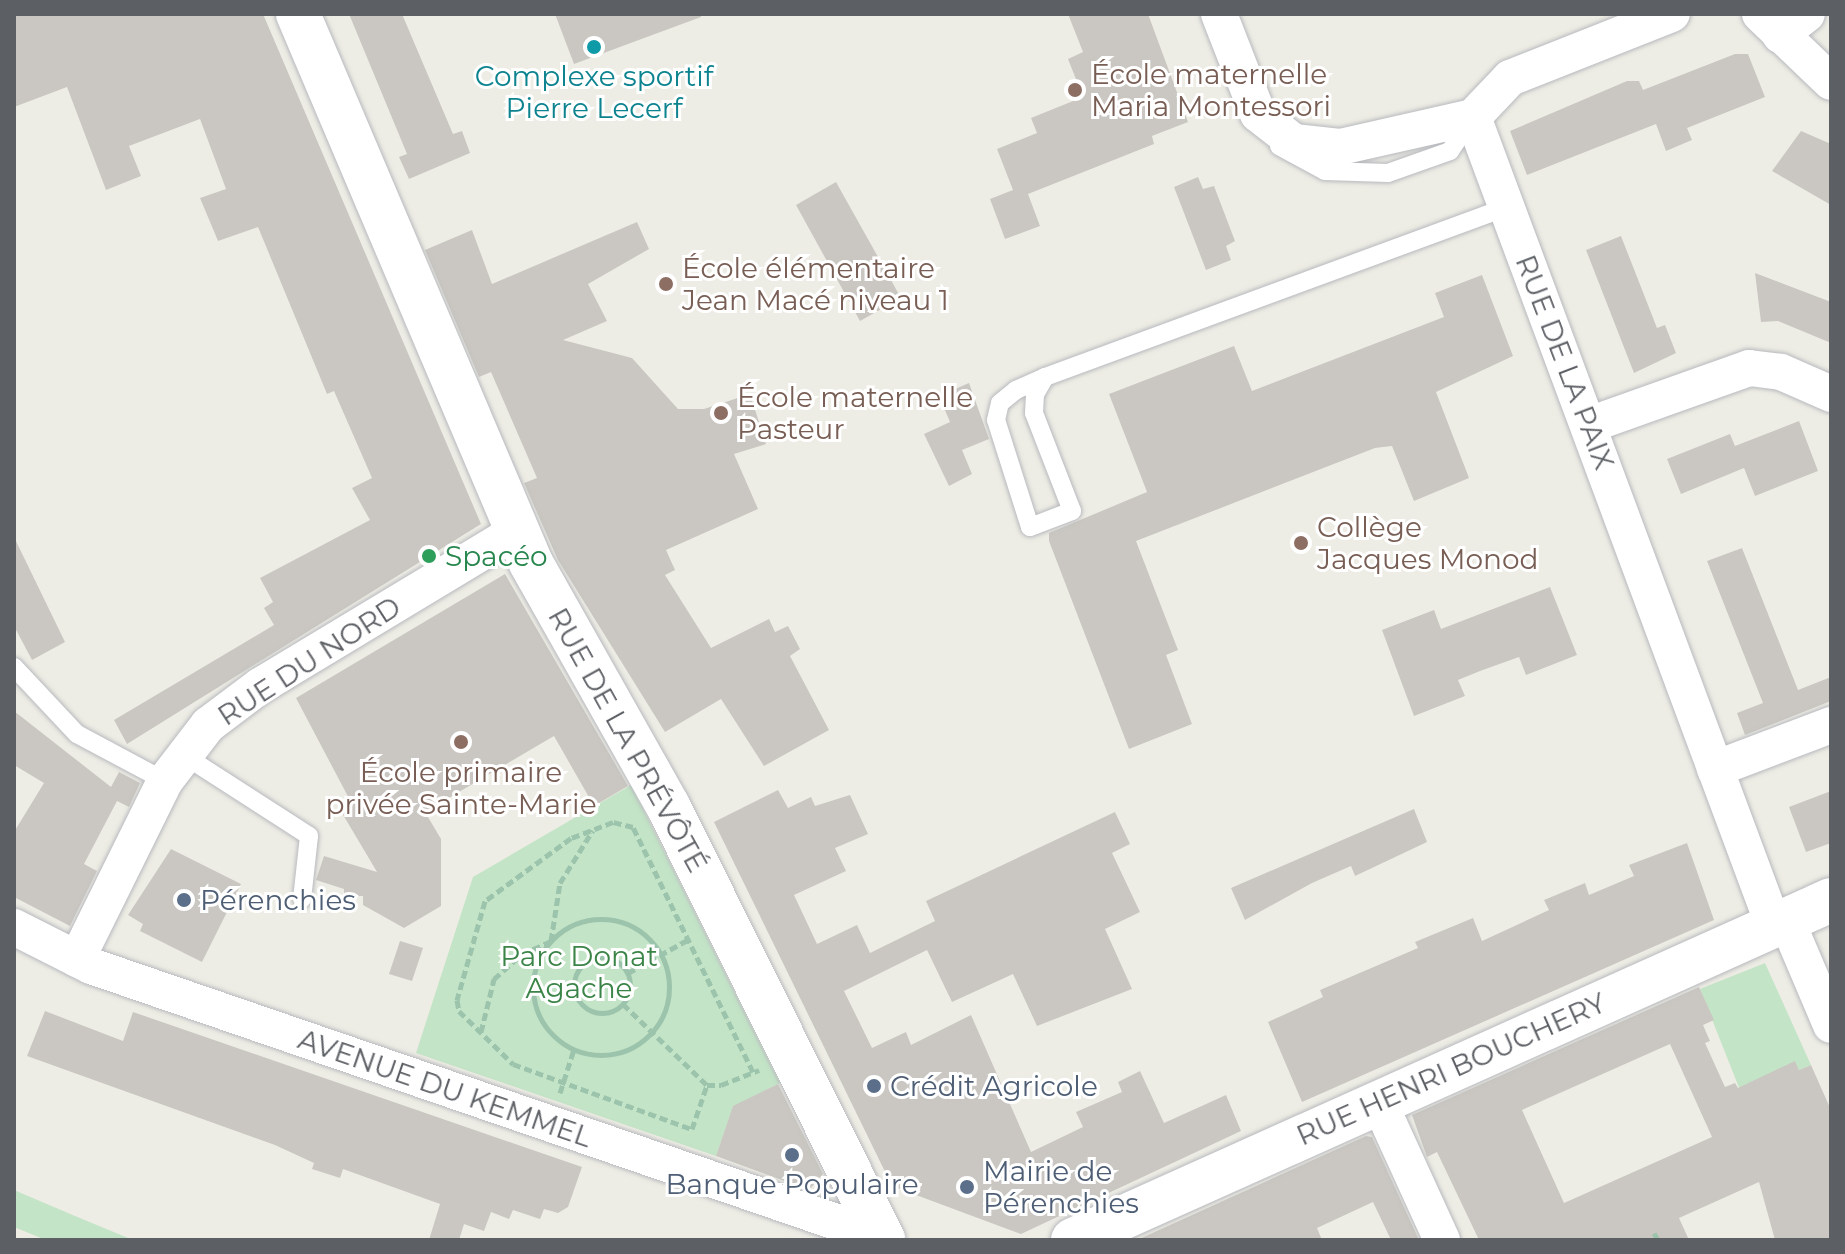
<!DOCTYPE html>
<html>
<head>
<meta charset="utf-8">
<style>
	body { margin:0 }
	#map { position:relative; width:1845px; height:1254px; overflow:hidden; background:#eeede5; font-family:Montserrat,sans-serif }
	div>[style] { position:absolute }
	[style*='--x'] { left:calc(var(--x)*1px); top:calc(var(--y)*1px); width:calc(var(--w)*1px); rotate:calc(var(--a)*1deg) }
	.green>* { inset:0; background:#c3e4c6 }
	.building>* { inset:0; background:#cac7c2 }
	.path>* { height:5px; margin-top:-2.5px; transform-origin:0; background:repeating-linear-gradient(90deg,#9cc4ac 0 8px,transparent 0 12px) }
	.path>.ring { margin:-2.5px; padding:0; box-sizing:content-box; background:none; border:5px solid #9cc4ac; border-radius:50% }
	.roads { filter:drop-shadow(0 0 2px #b7b9be) drop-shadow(0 0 2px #b7b9be) }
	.lane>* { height:18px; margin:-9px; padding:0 9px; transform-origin:9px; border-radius:9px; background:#fff }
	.street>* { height:36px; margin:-18px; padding:0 18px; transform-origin:18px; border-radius:18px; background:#fff }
	.secondary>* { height:44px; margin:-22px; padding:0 22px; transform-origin:22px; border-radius:22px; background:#fff }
	.dots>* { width:22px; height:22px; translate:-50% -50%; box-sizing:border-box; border:4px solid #fff; border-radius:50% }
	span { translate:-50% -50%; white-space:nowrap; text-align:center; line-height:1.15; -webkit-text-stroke:6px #fff; paint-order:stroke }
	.education-label { font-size:28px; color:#785e54 }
	.left { translate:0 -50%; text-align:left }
	.culture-label { font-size:28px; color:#0d838f }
	.street-label { font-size:28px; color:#5c5f64 }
	.leisure-label { font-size:28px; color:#27864d }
	.service-label { font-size:28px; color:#4e5e75 }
	.park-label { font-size:28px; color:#3b8447 }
	.frame { position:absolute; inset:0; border:16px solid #5c5f64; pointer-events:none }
</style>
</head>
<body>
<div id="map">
	<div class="green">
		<div style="clip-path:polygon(631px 785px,780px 1083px,733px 1107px,716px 1156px,416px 1053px,473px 877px)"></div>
		<div style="clip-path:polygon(1765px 963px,1811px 1065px,1799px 1070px,1795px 1062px,1751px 1118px,1700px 989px)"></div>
		<div style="clip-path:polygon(14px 1190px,75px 1216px,133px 1240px,46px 1240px,14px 1227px)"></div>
	</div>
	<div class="building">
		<div style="clip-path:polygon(14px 14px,263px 14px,481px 524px,127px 744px,114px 720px,274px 625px,264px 608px,273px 602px,260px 578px,370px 520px,352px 488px,372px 478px,334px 391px,327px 394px,258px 227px,218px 241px,200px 198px,226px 189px,200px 119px,129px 146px,141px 176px,106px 190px,67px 87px,14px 107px)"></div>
		<div style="clip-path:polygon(349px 14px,402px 14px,453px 134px,462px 131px,470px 153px,409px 179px,399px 157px,407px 154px)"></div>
		<div style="clip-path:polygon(555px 14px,701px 14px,701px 17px,574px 64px)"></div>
		<div style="clip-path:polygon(1068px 14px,1148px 14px,1188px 122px,1152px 136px,1154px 144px,1028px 194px,1040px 226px,1005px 239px,990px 199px,1013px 190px,997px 149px,1037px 133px,1031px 118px,1083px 97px,1068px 59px,1083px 52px)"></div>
		<div style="clip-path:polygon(1735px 54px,1748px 54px,1765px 97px,1687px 128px,1692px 140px,1666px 151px,1656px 124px,1527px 175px,1510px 131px,1627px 81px,1639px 81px,1643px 90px)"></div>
		<div style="clip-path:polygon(1801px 131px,1831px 144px,1831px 205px,1772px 171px)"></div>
		<div style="clip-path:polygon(1198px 177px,1203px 189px,1214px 186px,1235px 241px,1226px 246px,1231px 260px,1206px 270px,1174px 187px)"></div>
		<div style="clip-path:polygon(836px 182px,901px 298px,860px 321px,796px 205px)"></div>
		<div style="clip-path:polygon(637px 222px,649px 249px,588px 284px,607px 321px,563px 340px,632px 358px,678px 409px,704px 409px,750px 394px,766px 444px,734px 454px,758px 509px,666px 550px,675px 570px,665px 575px,711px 648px,769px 619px,775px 632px,788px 626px,800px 649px,790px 656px,829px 730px,764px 766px,721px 699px,665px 732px,558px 560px,524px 483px,537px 478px,491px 372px,479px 377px,425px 250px,472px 230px,492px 284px)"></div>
		<div style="clip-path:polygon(1621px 236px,1657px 328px,1665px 325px,1676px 353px,1634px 373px,1586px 250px)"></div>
		<div style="clip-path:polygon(1755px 273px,1831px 302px,1831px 343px,1778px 321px,1761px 322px)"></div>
		<div style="clip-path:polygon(1482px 275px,1513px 356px,1436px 392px,1469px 478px,1414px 501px,1392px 446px,1375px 448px,1136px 541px,1178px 650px,1166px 655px,1192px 724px,1129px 749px,1049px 541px,1049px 533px,1147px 492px,1109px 394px,1234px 346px,1252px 391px,1444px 317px,1435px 293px)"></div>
		<div style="clip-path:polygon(969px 383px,989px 439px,962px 450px,972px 474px,949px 486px,924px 434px,950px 422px,939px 396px)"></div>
		<div style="clip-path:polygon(1799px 421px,1818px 471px,1755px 496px,1744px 468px,1681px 494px,1667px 459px,1730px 434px,1735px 446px)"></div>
		<div style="clip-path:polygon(14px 537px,65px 642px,32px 660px,14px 626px)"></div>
		<div style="clip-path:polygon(1742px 548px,1798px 690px,1831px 677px,1831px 701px,1745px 735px,1737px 713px,1763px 703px,1707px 561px)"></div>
		<div style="clip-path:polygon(505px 574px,628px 786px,594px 806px,554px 736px,425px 812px,441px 839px,441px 906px,404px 928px,363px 905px,363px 896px,344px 896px,344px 889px,316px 880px,324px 856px,377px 872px,342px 813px,353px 806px,296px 698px)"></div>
		<div style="clip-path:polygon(1550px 587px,1577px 655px,1526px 675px,1519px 657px,1480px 671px,1458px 680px,1465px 696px,1414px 716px,1382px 630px,1434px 610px,1441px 629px)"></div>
		<div style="clip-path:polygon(14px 711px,111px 787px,119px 772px,140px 783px,129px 807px,117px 801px,84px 864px,97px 871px,70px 926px,14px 897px,14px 832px,44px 783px,14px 765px)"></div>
		<div style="clip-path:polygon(778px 790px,788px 808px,811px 797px,815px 806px,850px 795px,868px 834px,835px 848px,846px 871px,794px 895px,817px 944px,857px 925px,870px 953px,935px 921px,926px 901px,1115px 812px,1130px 844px,1112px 853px,1140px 912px,1105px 929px,1132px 989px,1037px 1026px,1013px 974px,952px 1002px,927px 950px,844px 991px,872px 1048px,906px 1032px,911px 1045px,971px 1015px,1031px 1152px,1083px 1127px,1076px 1112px,1122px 1092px,1118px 1082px,1140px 1071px,1164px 1123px,1226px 1095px,1241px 1131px,1021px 1234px,892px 1186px,714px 822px)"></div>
		<div style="clip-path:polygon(1831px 791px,1831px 843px,1806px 852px,1789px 807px)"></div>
		<div style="clip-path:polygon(1414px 809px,1427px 842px,1355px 876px,1351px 866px,1312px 883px,1245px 920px,1231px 888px)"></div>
		<div style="clip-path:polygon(1687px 843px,1714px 920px,1302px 1102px,1268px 1022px,1323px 997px,1320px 990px,1418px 948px,1415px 942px,1473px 918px,1482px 941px,1549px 910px,1544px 900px,1585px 883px,1589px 895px,1634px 876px,1629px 865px)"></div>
		<div style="clip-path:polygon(171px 849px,241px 884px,202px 962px,140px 931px,143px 924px,128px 915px)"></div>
		<div style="clip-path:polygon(400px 941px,423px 948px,412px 981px,389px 974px)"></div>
		<div style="clip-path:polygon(evenodd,1699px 987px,1714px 1020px,1703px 1025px,1710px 1041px,1705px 1043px,1725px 1087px,1735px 1083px,1738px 1088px,1795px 1061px,1799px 1070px,1811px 1065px,1831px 1110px,1831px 1240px,1775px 1240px,1759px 1182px,1679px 1218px,1689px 1240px,1479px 1240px,1437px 1152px,1427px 1157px,1412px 1115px,1699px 987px,1670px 1044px,1712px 1137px,1564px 1203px,1522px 1110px,1670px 1044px)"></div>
		<div style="clip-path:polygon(45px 1011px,123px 1041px,133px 1012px,582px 1167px,568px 1207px,558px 1213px,544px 1209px,540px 1219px,513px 1210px,509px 1219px,491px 1212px,484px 1231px,464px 1224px,459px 1240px,429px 1240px,440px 1204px,343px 1169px,340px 1178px,312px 1169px,314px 1163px,275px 1145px,27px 1056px)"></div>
		<div style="clip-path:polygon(778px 1084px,823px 1174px,809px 1190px,716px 1156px,733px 1106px)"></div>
		<div style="clip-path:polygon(1366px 1136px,1372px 1137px,1419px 1240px,1391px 1240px,1373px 1202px,1317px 1228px,1322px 1240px,1137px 1240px)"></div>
	</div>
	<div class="path">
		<div class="ring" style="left:533px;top:919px;width:131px;height:131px"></div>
		<div class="ring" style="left:574px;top:957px;width:51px;height:51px"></div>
		<div style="--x:628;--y:973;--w:70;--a:-29.1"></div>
		<div style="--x:623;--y:1004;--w:117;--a:44"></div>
		<div style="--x:481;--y:1032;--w:55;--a:-76.2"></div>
		<div style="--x:494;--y:979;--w:38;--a:-42"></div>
		<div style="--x:522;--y:954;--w:32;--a:-24"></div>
		<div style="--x:551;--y:941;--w:59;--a:-81.2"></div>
		<div style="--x:560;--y:883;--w:62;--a:-58.1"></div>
		<div style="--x:753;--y:1072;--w:273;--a:-116.1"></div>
		<div style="--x:633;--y:827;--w:21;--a:-166"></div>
		<div style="--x:613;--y:822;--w:45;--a:159.1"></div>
		<div style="--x:571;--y:838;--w:107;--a:143.8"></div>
		<div style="--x:485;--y:901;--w:103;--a:105.8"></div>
		<div style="--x:457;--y:1000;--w:11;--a:80"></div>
		<div style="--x:459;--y:1011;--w:76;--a:44.5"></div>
		<div style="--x:513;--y:1064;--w:190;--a:20"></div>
		<div style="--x:692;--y:1129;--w:46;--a:-71.2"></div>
		<div style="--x:707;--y:1085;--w:14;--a:0"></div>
		<div style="--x:721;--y:1085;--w:41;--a:-21.5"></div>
		<div style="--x:560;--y:1093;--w:46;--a:-72.3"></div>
		<div style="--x:1654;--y:1233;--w:8;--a:60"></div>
	</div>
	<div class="roads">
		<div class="lane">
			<div style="--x:1279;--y:146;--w:52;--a:28.5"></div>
			<div style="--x:1325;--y:171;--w:63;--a:1.8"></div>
			<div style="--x:1388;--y:173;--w:66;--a:-19.5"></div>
			<div style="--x:1450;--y:151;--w:40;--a:-56"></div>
			<div style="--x:1045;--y:377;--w:20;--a:120"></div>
			<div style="--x:1035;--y:394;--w:19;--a:93"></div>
			<div style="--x:1034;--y:413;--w:105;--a:68.8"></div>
			<div style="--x:1072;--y:511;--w:45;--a:159.1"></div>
			<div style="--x:1030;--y:527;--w:112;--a:-107.6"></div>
			<div style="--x:996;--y:420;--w:17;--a:-77"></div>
			<div style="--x:1000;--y:403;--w:21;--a:-39"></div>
			<div style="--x:1016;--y:390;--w:32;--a:-24"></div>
			<div style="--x:1045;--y:377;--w:491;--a:-20.2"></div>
			<div style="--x:14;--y:667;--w:92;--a:46.8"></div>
			<div style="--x:77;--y:734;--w:100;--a:28.1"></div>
			<div style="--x:182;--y:754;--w:151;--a:32.8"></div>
			<div style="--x:309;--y:836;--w:63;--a:96.3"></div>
		</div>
		<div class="street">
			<div style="--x:1219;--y:14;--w:107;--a:68.7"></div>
			<div style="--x:1258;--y:114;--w:46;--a:37.9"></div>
			<div style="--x:1294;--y:142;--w:46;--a:6.2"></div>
			<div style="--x:1340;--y:147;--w:136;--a:-12.7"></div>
			<div style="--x:1760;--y:14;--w:98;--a:43.8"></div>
			<div style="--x:1780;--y:35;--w:34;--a:-38"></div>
			<div style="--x:1473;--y:117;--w:861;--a:69.61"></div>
			<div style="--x:1473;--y:117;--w:54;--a:-46.5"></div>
			<div style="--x:1510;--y:78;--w:174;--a:-21.6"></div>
			<div style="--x:1589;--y:425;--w:170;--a:-19.6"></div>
			<div style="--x:1749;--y:368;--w:32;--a:7"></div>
			<div style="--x:1781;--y:372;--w:55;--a:23.7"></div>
			<div style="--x:1715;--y:769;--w:124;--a:-20.8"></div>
			<div style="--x:1786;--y:919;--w:115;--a:67"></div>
			<div style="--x:14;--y:927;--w:86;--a:26.9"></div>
			<div style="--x:91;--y:966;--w:834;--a:18.96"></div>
			<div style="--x:77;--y:959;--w:199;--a:-63.7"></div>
			<div style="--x:165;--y:781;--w:71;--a:-52.5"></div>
			<div style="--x:208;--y:725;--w:65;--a:-36.9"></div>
			<div style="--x:260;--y:686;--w:300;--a:-31.1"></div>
			<div style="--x:1379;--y:1102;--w:152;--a:65.5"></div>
		</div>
		<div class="secondary">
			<div style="--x:298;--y:14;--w:596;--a:67"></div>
			<div style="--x:531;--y:563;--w:279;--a:60.6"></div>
			<div style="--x:668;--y:806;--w:484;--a:63.6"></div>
			<div style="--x:1073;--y:1240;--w:831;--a:-24.16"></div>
		</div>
	</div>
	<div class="dots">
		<div style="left:594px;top:47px;background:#0f9aa8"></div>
		<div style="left:1075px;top:90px;background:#8d6e63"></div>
		<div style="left:666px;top:284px;background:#8d6e63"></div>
		<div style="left:721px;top:413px;background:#8d6e63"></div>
		<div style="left:1301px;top:543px;background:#8d6e63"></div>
		<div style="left:429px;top:556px;background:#2e9e5b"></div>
		<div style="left:461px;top:742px;background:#8d6e63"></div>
		<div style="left:184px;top:900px;background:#5c6f8a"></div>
		<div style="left:874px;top:1086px;background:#5c6f8a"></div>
		<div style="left:792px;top:1155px;background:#5c6f8a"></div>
		<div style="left:967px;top:1187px;background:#5c6f8a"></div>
	</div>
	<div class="education-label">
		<span class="left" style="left:1091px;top:90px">École maternelle<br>Maria Montessori</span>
		<span class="left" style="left:682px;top:284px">École élémentaire<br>Jean Macé niveau 1</span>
		<span class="left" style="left:737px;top:413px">École maternelle<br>Pasteur</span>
		<span class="left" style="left:1317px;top:543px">Collège<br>Jacques Monod</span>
		<span style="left:461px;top:788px">École primaire<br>privée Sainte-Marie</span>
	</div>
	<div class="culture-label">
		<span style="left:594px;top:92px">Complexe sportif<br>Pierre Lecerf</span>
	</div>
	<div class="street-label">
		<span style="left:1565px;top:362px;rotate:69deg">RUE DE LA PAIX</span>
		<span style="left:309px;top:661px;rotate:-33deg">RUE DU NORD</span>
		<span style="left:628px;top:740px;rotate:61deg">RUE DE LA PRÉVÔTÉ</span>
		<span style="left:1451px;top:1069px;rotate:-24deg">RUE HENRI BOUCHERY</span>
		<span style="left:445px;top:1088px;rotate:19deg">AVENUE DU KEMMEL</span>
	</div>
	<div class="leisure-label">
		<span class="left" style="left:445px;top:556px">Spacéo</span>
	</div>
	<div class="service-label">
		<span class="left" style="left:200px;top:900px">Pérenchies</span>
		<span class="left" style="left:890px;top:1086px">Crédit Agricole</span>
		<span class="left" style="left:983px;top:1187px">Mairie de<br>Pérenchies</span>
		<span style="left:792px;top:1184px">Banque Populaire</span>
	</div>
	<div class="park-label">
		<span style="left:579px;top:972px">Parc Donat<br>Agache</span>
	</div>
	<div class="frame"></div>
</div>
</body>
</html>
